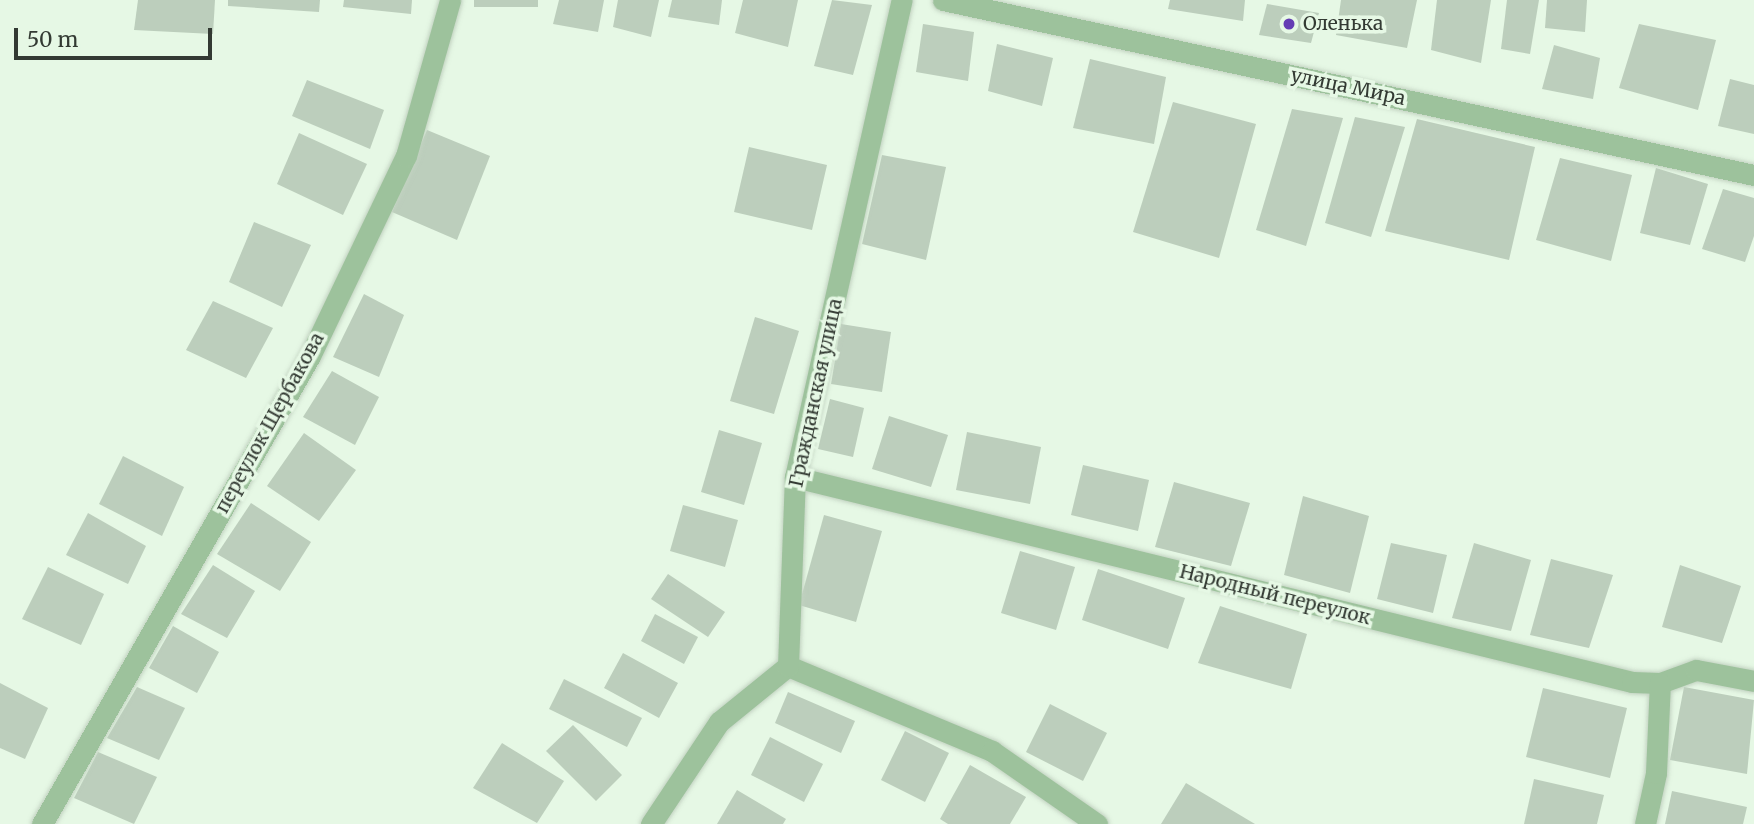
<!DOCTYPE html>
<html>
<head>
<meta charset="utf-8">
<style>
	body { margin:0 }
	#map { position:relative; width:1754px; height:824px; overflow:hidden; background:#e6f8e5; font-family:Merriweather,serif }
	div>[style] { position:absolute }
	[style*='--x'] { left:calc(var(--x)*1px); top:calc(var(--y)*1px); width:calc(var(--w)*1px); rotate:calc(var(--a)*1deg) }
	.building>* { inset:0; background:#bccebc }
	.roads { filter:drop-shadow(0 0 2px #c2d2c1) drop-shadow(0 0 2px #c2d2c1) }
	.street>* { height:21px; margin:-10.5px; padding:0 10.5px; transform-origin:10.5px; border-radius:10.5px; background:#9dc29c }
	.dots>* { width:19px; height:19px; translate:-50% -50%; box-sizing:border-box; border:4px solid #e6f8e5; border-radius:50% }
	span { translate:-50% -50%; white-space:nowrap; text-align:center; line-height:1.15; -webkit-text-stroke:7px #e6f8e5; paint-order:stroke }
	.poi-label { font-size:19px; color:#333a33 }
	.left { translate:0 -50%; text-align:left }
	.street-label { font-size:19px; color:#333a33 }
	.scale { position:absolute; left:14px; top:28px; width:198px; height:32px; box-sizing:border-box; border:4px solid #333a33; border-top:0; padding-left:9px; font-size:21px; line-height:24px; white-space:nowrap; color:#333a33; -webkit-text-stroke:5px #e6f8e5; paint-order:stroke }
</style>
</head>
<body>
<div id="map">
	<div class="building">
		<div style="clip-path:polygon(138px 0,215px 0,213px 34px,134px 30px)"></div>
		<div style="clip-path:polygon(228px 0,320px 0,319px 12px,228px 6px)"></div>
		<div style="clip-path:polygon(344px 0,412px 0,411px 14px,343px 7px)"></div>
		<div style="clip-path:polygon(474px 0,538px 0,538px 7px,474px 7px)"></div>
		<div style="clip-path:polygon(559px 0,604px 0,598px 32px,553px 24px)"></div>
		<div style="clip-path:polygon(618px 0,659px 0,651px 37px,613px 27px)"></div>
		<div style="clip-path:polygon(672px 0,722px 0,719px 25px,668px 17px)"></div>
		<div style="clip-path:polygon(743px 0,798px 0,788px 47px,735px 33px)"></div>
		<div style="clip-path:polygon(832px 0,872px 5px,853px 75px,814px 66px)"></div>
		<div style="clip-path:polygon(1170px 0,1245px 0,1243px 21px,1168px 9px)"></div>
		<div style="clip-path:polygon(1341px 0,1417px 0,1407px 48px,1336px 35px)"></div>
		<div style="clip-path:polygon(1437px 0,1491px 0,1481px 63px,1431px 50px)"></div>
		<div style="clip-path:polygon(1507px 0,1539px 0,1530px 54px,1501px 49px)"></div>
		<div style="clip-path:polygon(1547px 0,1587px 0,1585px 32px,1545px 28px)"></div>
		<div style="clip-path:polygon(1267px 4px,1319px 13px,1311px 43px,1259px 35px)"></div>
		<div style="clip-path:polygon(923px 24px,974px 32px,968px 81px,916px 72px)"></div>
		<div style="clip-path:polygon(1639px 24px,1716px 40px,1698px 110px,1619px 88px)"></div>
		<div style="clip-path:polygon(997px 44px,1053px 58px,1042px 106px,988px 91px)"></div>
		<div style="clip-path:polygon(1554px 45px,1600px 58px,1593px 99px,1542px 89px)"></div>
		<div style="clip-path:polygon(1090px 59px,1166px 77px,1154px 144px,1073px 128px)"></div>
		<div style="clip-path:polygon(1730px 79px,1754px 85px,1754px 134px,1718px 126px)"></div>
		<div style="clip-path:polygon(307px 80px,384px 110px,370px 149px,292px 116px)"></div>
		<div style="clip-path:polygon(1173px 102px,1256px 124px,1219px 258px,1133px 232px)"></div>
		<div style="clip-path:polygon(1292px 109px,1343px 118px,1306px 246px,1256px 230px)"></div>
		<div style="clip-path:polygon(1355px 117px,1405px 127px,1371px 237px,1325px 223px)"></div>
		<div style="clip-path:polygon(1417px 119px,1535px 147px,1509px 260px,1385px 231px)"></div>
		<div style="clip-path:polygon(427px 130px,490px 156px,457px 240px,392px 212px)"></div>
		<div style="clip-path:polygon(299px 133px,367px 164px,343px 215px,277px 184px)"></div>
		<div style="clip-path:polygon(749px 147px,827px 165px,812px 230px,734px 212px)"></div>
		<div style="clip-path:polygon(882px 155px,946px 167px,926px 260px,862px 244px)"></div>
		<div style="clip-path:polygon(1560px 158px,1632px 175px,1611px 261px,1536px 240px)"></div>
		<div style="clip-path:polygon(1656px 168px,1708px 184px,1690px 245px,1640px 233px)"></div>
		<div style="clip-path:polygon(1723px 189px,1754px 198px,1754px 236px,1745px 262px,1702px 249px)"></div>
		<div style="clip-path:polygon(254px 222px,311px 245px,282px 307px,229px 282px)"></div>
		<div style="clip-path:polygon(364px 294px,404px 315px,379px 377px,333px 357px)"></div>
		<div style="clip-path:polygon(213px 301px,273px 328px,246px 378px,186px 350px)"></div>
		<div style="clip-path:polygon(755px 317px,799px 331px,774px 414px,730px 401px)"></div>
		<div style="clip-path:polygon(841px 324px,891px 332px,882px 392px,831px 384px)"></div>
		<div style="clip-path:polygon(332px 371px,379px 397px,355px 445px,303px 417px)"></div>
		<div style="clip-path:polygon(830px 399px,864px 408px,853px 457px,818px 449px)"></div>
		<div style="clip-path:polygon(889px 416px,948px 435px,931px 487px,872px 469px)"></div>
		<div style="clip-path:polygon(719px 430px,762px 443px,744px 505px,701px 492px)"></div>
		<div style="clip-path:polygon(967px 432px,1041px 447px,1030px 504px,956px 490px)"></div>
		<div style="clip-path:polygon(304px 433px,356px 470px,319px 521px,267px 486px)"></div>
		<div style="clip-path:polygon(123px 456px,184px 487px,162px 536px,99px 504px)"></div>
		<div style="clip-path:polygon(1083px 465px,1149px 480px,1138px 531px,1071px 515px)"></div>
		<div style="clip-path:polygon(1174px 482px,1250px 503px,1231px 566px,1155px 547px)"></div>
		<div style="clip-path:polygon(1303px 496px,1369px 516px,1350px 593px,1284px 575px)"></div>
		<div style="clip-path:polygon(251px 503px,311px 542px,280px 591px,217px 554px)"></div>
		<div style="clip-path:polygon(683px 505px,738px 520px,725px 567px,670px 551px)"></div>
		<div style="clip-path:polygon(88px 513px,146px 546px,128px 584px,66px 555px)"></div>
		<div style="clip-path:polygon(824px 515px,882px 531px,856px 622px,799px 605px)"></div>
		<div style="clip-path:polygon(1391px 543px,1447px 555px,1433px 613px,1377px 599px)"></div>
		<div style="clip-path:polygon(1474px 543px,1531px 560px,1511px 631px,1452px 618px)"></div>
		<div style="clip-path:polygon(1020px 551px,1075px 567px,1056px 630px,1001px 613px)"></div>
		<div style="clip-path:polygon(1551px 559px,1613px 575px,1589px 648px,1530px 635px)"></div>
		<div style="clip-path:polygon(213px 565px,255px 591px,227px 638px,181px 614px)"></div>
		<div style="clip-path:polygon(1680px 565px,1741px 586px,1722px 643px,1662px 627px)"></div>
		<div style="clip-path:polygon(48px 567px,104px 594px,81px 645px,22px 619px)"></div>
		<div style="clip-path:polygon(1098px 569px,1185px 598px,1168px 649px,1082px 620px)"></div>
		<div style="clip-path:polygon(668px 574px,725px 612px,708px 637px,651px 599px)"></div>
		<div style="clip-path:polygon(1220px 606px,1307px 634px,1291px 689px,1198px 663px)"></div>
		<div style="clip-path:polygon(655px 614px,698px 637px,684px 664px,641px 641px)"></div>
		<div style="clip-path:polygon(173px 626px,219px 652px,197px 693px,149px 668px)"></div>
		<div style="clip-path:polygon(623px 653px,678px 683px,659px 718px,604px 688px)"></div>
		<div style="clip-path:polygon(564px 679px,642px 718px,627px 747px,549px 709px)"></div>
		<div style="clip-path:polygon(0 683px,48px 708px,25px 759px,0 748px)"></div>
		<div style="clip-path:polygon(137px 687px,185px 708px,159px 760px,107px 738px)"></div>
		<div style="clip-path:polygon(1684px 687px,1754px 700px,1747px 774px,1670px 760px)"></div>
		<div style="clip-path:polygon(1543px 688px,1627px 708px,1610px 778px,1526px 757px)"></div>
		<div style="clip-path:polygon(788px 692px,855px 721px,841px 753px,775px 723px)"></div>
		<div style="clip-path:polygon(1050px 704px,1107px 733px,1083px 781px,1026px 752px)"></div>
		<div style="clip-path:polygon(573px 725px,622px 775px,596px 801px,546px 751px)"></div>
		<div style="clip-path:polygon(905px 731px,949px 753px,925px 802px,881px 780px)"></div>
		<div style="clip-path:polygon(770px 737px,823px 764px,804px 802px,751px 775px)"></div>
		<div style="clip-path:polygon(502px 743px,564px 781px,537px 823px,473px 788px)"></div>
		<div style="clip-path:polygon(98px 752px,157px 777px,134px 824px,74px 798px)"></div>
		<div style="clip-path:polygon(970px 765px,1026px 797px,1010px 824px,948px 824px,940px 819px)"></div>
		<div style="clip-path:polygon(1534px 779px,1604px 795px,1597px 824px,1524px 824px)"></div>
		<div style="clip-path:polygon(1186px 783px,1255px 824px,1161px 824px)"></div>
		<div style="clip-path:polygon(737px 790px,786px 819px,783px 824px,717px 824px)"></div>
		<div style="clip-path:polygon(1672px 791px,1747px 807px,1743px 824px,1665px 824px)"></div>
	</div>
	<div class="roads">
		<div class="street">
			<div style="--x:943;--y:0;--w:830;--a:12.18"></div>
			<div style="--x:795;--y:477;--w:862;--a:13.76"></div>
			<div style="--x:1632;--y:682;--w:28;--a:2"></div>
			<div style="--x:1660;--y:683;--w:38;--a:-20"></div>
			<div style="--x:1696;--y:670;--w:59;--a:10.7"></div>
			<div style="--x:788;--y:666;--w:221;--a:22.6"></div>
			<div style="--x:992;--y:751;--w:128;--a:34.8"></div>
			<div style="--x:42;--y:824;--w:539;--a:-60.2"></div>
			<div style="--x:310;--y:356;--w:222;--a:-64.4"></div>
			<div style="--x:406;--y:156;--w:162;--a:-74.2"></div>
			<div style="--x:651;--y:824;--w:123;--a:-56.3"></div>
			<div style="--x:719;--y:722;--w:89;--a:-39.1"></div>
			<div style="--x:788;--y:666;--w:189;--a:-87.9"></div>
			<div style="--x:795;--y:477;--w:489;--a:-77.4"></div>
			<div style="--x:1645;--y:824;--w:52;--a:-77.8"></div>
			<div style="--x:1656;--y:773;--w:90;--a:-87.5"></div>
		</div>
	</div>
	<div class="dots">
		<div style="left:1289px;top:24px;background:#653cb4"></div>
	</div>
	<div class="poi-label">
		<span class="left" style="left:1303px;top:24px">Оленька</span>
	</div>
	<div class="street-label">
		<span style="left:1348px;top:87px;rotate:12deg">улица Мира</span>
		<span style="left:816px;top:393px;rotate:-78deg">Гражданская улица</span>
		<span style="left:270px;top:423px;rotate:-61deg">переулок Щербакова</span>
		<span style="left:1275px;top:595px;rotate:14deg">Народный переулок</span>
	</div>
	<div class="scale">50 m</div>
</div>
</body>
</html>
